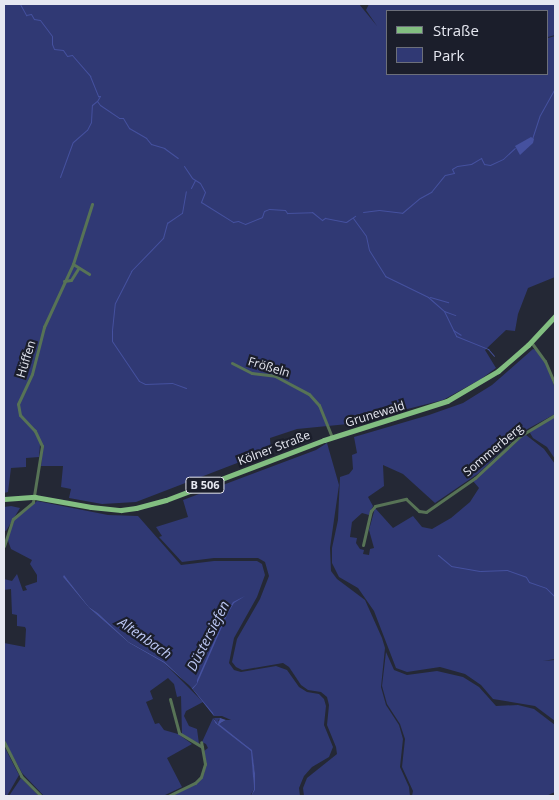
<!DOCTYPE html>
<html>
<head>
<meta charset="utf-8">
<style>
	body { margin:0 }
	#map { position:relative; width:559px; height:800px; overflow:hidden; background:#242835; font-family:"Open Sans",sans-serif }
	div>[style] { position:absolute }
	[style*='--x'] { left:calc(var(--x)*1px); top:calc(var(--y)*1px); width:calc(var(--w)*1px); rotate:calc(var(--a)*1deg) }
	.green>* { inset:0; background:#303974 }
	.water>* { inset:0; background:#45519f }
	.stream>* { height:1px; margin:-0.5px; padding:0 0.5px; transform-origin:0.5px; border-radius:0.5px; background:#45519f }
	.street>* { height:3px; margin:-1.5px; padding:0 1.5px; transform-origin:1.5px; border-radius:1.5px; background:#577356 }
	.primary>* { height:5px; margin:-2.5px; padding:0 2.5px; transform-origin:2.5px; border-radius:2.5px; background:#82be81 }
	span { translate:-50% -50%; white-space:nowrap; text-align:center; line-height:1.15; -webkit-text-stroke:4.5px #1b1e2b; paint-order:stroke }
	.shield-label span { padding:1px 4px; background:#1b1e2b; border:1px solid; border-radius:4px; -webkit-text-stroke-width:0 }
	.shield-label { font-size:11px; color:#e6e8f1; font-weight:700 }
	.street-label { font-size:12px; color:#e6e8f1 }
	.water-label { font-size:14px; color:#bcc7f3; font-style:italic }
	.frame { position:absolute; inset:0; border:5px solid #e6e8f1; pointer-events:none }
	.legend { position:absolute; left:386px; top:10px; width:162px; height:65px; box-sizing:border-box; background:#1b1e2b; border:1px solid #6c6f7a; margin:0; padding:6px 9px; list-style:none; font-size:15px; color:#e6e8f1 }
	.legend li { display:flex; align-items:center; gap:10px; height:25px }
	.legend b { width:25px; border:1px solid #6c6f7a }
</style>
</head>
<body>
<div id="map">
	<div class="green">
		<div style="clip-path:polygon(4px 4px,359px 4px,377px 26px,366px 10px,369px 4px,555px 4px,555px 35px,548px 37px,548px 11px,388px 11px,388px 74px,548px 74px,548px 38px,555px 36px,555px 277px,528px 288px,518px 314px,515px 331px,506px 330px,485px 350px,496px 368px,481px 379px,443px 400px,348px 424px,297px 429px,270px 438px,271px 450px,136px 502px,102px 504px,69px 498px,71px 489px,61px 487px,63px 466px,41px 466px,43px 445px,40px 445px,39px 457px,26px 458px,26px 467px,11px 468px,8px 492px,4px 493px)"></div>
		<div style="clip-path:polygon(533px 349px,537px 350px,545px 362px,555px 388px,555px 414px,522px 432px,479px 473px,435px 503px,403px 474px,383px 465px,384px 486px,368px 497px,373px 506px,369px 515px,362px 513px,352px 522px,350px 537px,357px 538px,356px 543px,360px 549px,364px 550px,363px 554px,369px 555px,370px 549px,374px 548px,369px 530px,375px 508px,393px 528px,413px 516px,422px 527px,432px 529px,451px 518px,470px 502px,479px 488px,473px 481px,522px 436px,526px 435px,544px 449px,555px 464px,555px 659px,543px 661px,555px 660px,555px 721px,535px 706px,493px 699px,481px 685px,465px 674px,440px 667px,407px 672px,396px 668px,374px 611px,358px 588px,339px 577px,332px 563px,332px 548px,338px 520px,340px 477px,349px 474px,353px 469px,352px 455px,357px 453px,354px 437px,429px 415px,463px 403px,492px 385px)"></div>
		<div style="clip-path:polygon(555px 417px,555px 459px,547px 447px,533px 438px,530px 433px,531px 430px)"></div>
		<div style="clip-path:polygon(327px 443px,339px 485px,330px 548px,331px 571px,337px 579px,365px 600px,382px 638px,385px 648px,381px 687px,386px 705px,399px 725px,403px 739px,400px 767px,409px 787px,410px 796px,304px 796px,303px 788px,307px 778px,337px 754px,336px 747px,327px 725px,329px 705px,327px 697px,321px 692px,308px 690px,301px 685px,289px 667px,283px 663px,242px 670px,236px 667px,232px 662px,237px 639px,260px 599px,269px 576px,265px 562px,258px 558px,214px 558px,182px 562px,159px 537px,162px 536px,156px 527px,188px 517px,183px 500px,316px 450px)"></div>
		<div style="clip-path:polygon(37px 501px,108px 515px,138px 516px,181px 565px,214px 561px,257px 561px,262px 564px,265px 575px,257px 597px,234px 638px,229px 663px,234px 670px,241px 672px,276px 666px,287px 670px,299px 687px,307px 692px,319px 694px,324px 699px,326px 706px,324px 725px,333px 747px,329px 757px,312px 767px,304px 776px,299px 788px,300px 796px,251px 796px,255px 789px,255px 773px,252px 754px,254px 789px,250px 796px,172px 796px,197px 783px,204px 774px,206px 762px,204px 751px,208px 748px,206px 744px,202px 742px,213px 718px,215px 723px,252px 750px,216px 722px,214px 718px,222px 718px,218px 720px,221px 723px,226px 720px,231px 720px,222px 716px,214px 716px,193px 689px,197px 683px,192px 688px,165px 662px,129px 642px,98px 613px,89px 607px,67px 579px,63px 577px,89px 608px,129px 643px,164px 663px,203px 702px,186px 711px,184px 716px,189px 726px,197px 729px,199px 744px,182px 734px,181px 696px,177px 697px,174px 684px,168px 678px,150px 691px,153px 699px,146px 702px,155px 724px,159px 723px,164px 730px,178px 734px,192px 744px,167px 758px,182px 787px,163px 796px,44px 796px,22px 773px,4px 740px,4px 643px,25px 647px,26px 629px,25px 627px,17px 626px,17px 615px,12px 614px,11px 589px,4px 590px,4px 579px,12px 581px,17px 574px,23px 591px,27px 590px,25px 586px,37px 582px,37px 575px,30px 564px,32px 560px,11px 549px,7px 538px,15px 519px)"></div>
		<div style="clip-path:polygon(11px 506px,20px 508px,6px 531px,4px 530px,4px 507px)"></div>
		<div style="clip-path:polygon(386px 652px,394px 670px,407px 675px,437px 671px,463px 677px,479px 687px,496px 706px,518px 705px,534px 709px,555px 725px,555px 792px,546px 796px,412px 796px,413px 791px,402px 767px,405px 739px,400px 724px,387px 704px,382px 686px)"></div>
		<div style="clip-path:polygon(4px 746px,19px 775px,7px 796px,4px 796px)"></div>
		<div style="clip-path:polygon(21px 778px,39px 796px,9px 796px)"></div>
	</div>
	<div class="water">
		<div style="clip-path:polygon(531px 137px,534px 139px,533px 143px,520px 155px,515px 146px)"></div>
		<div style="clip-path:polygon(64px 575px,89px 607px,98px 613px,129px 642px,165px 662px,192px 688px,197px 683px,197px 680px,227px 612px,233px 602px,245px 596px,234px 603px,228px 613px,197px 684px,193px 689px,213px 713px,214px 716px,190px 686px,164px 663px,129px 643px,89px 608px,63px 577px)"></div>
		<div style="clip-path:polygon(213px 718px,218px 724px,220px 718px,226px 720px,219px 724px,252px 750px,255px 773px,255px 790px,251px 796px,254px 789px,251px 751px,215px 723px)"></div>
	</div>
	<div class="stream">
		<div style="--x:20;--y:4;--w:13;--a:61"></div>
		<div style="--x:26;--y:15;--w:5;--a:-11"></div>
		<div style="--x:31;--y:14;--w:6;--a:59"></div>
		<div style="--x:34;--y:19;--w:6;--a:9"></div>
		<div style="--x:40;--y:20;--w:20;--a:53"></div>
		<div style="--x:52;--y:36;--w:8;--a:90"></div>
		<div style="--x:52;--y:44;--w:5;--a:68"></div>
		<div style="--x:54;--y:49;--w:9;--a:6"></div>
		<div style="--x:63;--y:50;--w:7;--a:56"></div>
		<div style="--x:67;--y:56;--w:5;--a:-11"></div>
		<div style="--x:72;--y:55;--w:28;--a:49"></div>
		<div style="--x:90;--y:76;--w:22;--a:68"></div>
		<div style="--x:98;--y:96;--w:2;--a:0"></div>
		<div style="--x:100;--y:96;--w:6;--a:121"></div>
		<div style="--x:97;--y:101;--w:5;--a:53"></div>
		<div style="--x:100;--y:105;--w:23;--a:34"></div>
		<div style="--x:119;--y:118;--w:4;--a:0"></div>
		<div style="--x:123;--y:118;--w:12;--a:59"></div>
		<div style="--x:129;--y:128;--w:20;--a:30"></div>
		<div style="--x:146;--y:138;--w:8;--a:50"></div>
		<div style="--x:151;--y:144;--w:14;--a:17"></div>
		<div style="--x:164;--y:148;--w:17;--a:36"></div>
		<div style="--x:532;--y:139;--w:25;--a:-72"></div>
		<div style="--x:540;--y:115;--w:31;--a:-61"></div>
		<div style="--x:184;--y:166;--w:14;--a:56"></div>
		<div style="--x:192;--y:178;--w:9;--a:32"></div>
		<div style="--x:200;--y:183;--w:10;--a:61"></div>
		<div style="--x:205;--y:192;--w:11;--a:112"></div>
		<div style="--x:201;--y:202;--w:38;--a:32"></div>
		<div style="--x:233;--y:222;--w:5;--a:-11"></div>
		<div style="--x:238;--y:221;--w:8;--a:23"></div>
		<div style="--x:245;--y:224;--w:18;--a:-22"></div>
		<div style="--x:262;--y:217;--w:6;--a:-72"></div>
		<div style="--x:264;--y:211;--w:5;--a:-22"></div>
		<div style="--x:269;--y:209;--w:16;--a:4"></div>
		<div style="--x:285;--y:210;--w:4;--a:56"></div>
		<div style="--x:287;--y:213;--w:25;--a:-2"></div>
		<div style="--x:312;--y:212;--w:13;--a:39"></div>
		<div style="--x:322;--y:220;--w:4;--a:-34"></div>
		<div style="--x:325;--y:218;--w:21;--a:11"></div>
		<div style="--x:346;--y:222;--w:11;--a:-34"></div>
		<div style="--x:60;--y:177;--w:37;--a:-70"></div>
		<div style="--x:73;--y:142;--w:18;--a:-41"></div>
		<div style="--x:87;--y:130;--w:9;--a:-63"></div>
		<div style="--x:91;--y:122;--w:17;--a:-87"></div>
		<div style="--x:92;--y:105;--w:6;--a:-39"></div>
		<div style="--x:191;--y:188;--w:9;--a:-63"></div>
		<div style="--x:363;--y:212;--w:16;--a:-7"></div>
		<div style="--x:379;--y:210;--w:23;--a:7"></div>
		<div style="--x:402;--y:213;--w:23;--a:-40"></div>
		<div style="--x:420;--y:198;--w:13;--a:-29"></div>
		<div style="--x:431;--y:192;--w:22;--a:-51"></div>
		<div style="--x:445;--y:175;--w:9;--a:-13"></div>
		<div style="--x:454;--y:173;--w:4;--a:-117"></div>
		<div style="--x:452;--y:169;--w:6;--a:-31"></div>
		<div style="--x:457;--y:166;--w:14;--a:-8"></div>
		<div style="--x:471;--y:164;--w:12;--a:-31"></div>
		<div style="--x:481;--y:158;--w:7;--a:63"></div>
		<div style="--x:484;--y:164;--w:6;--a:9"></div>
		<div style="--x:490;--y:165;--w:14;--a:-25"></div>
		<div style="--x:503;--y:159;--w:16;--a:-43"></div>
		<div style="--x:353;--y:218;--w:22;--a:54"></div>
		<div style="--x:366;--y:236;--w:14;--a:78"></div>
		<div style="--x:369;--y:250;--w:31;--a:58"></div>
		<div style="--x:385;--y:276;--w:48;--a:26"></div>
		<div style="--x:428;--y:297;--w:21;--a:41"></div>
		<div style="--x:444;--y:311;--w:28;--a:64"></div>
		<div style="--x:456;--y:336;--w:35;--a:22"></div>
		<div style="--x:488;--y:349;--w:9;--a:49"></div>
		<div style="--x:430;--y:297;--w:19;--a:16"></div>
		<div style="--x:444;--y:311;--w:12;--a:20"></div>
		<div style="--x:453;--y:330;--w:9;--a:32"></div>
		<div style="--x:186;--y:388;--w:15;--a:-160"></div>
		<div style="--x:172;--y:383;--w:27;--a:178"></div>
		<div style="--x:145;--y:384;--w:7;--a:-153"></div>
		<div style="--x:139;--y:381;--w:48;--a:-124"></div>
		<div style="--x:112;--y:341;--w:11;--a:-90"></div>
		<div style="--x:112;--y:330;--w:27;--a:-84"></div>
		<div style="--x:115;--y:303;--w:36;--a:-63"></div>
		<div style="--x:131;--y:271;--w:46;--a:-45.9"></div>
		<div style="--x:163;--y:238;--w:16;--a:-75"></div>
		<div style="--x:167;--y:223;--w:18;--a:-34"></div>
		<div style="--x:182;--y:213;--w:22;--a:-80"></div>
		<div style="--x:438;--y:555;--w:17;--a:40"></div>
		<div style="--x:451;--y:566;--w:29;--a:10"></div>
		<div style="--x:480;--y:571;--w:27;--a:-2"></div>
		<div style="--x:507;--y:570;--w:20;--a:20"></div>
		<div style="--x:526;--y:577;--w:6;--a:59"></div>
		<div style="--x:529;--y:582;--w:18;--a:19"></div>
		<div style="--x:546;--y:588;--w:13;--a:45"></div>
	</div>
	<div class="street">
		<div style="--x:73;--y:264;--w:19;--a:32"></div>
		<div style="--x:64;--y:281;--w:7;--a:-8"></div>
		<div style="--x:71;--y:280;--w:13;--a:-58"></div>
		<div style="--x:531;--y:342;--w:24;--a:54"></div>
		<div style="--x:545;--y:361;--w:25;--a:67"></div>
		<div style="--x:232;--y:363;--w:22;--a:27"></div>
		<div style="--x:252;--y:373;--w:23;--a:7"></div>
		<div style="--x:275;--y:376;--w:38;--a:28"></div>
		<div style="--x:309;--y:394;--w:15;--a:48"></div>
		<div style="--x:319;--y:405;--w:35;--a:68"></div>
		<div style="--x:363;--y:545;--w:35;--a:-77"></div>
		<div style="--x:371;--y:511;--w:6;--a:-51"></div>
		<div style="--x:375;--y:506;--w:32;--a:-13"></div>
		<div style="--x:406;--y:499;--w:18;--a:43"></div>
		<div style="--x:419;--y:511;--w:7;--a:8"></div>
		<div style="--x:426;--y:512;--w:60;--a:-34.8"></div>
		<div style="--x:475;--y:478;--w:62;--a:-43"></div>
		<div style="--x:520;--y:436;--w:41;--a:-31"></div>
		<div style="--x:4;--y:546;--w:28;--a:-72"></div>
		<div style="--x:13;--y:519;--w:26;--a:-40"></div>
		<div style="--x:33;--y:502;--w:57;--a:-80.9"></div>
		<div style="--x:42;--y:446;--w:17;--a:-115"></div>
		<div style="--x:35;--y:431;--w:22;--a:-133"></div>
		<div style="--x:20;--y:415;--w:11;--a:-100"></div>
		<div style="--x:18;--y:404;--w:33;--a:-65"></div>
		<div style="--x:32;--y:374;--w:49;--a:-75.7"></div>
		<div style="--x:44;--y:327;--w:69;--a:-65.3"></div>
		<div style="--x:73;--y:264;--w:63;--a:-72.4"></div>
		<div style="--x:170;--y:699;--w:35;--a:75"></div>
		<div style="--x:179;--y:733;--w:27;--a:31"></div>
		<div style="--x:4;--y:742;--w:38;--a:63"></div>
		<div style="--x:21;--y:776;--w:28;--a:45"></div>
		<div style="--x:168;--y:796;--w:30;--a:-26"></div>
		<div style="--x:195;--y:783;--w:8;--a:-45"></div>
		<div style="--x:201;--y:777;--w:14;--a:-73"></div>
		<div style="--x:205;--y:764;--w:22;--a:-100"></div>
	</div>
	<div class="primary">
		<div style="--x:4;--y:499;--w:31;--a:-4"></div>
		<div style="--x:35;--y:497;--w:57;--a:10.1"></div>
		<div style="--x:91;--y:507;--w:30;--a:6"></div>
		<div style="--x:121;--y:510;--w:15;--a:-8"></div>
		<div style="--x:136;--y:508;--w:31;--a:-15"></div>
		<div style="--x:166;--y:500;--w:169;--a:-20.8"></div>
		<div style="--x:324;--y:440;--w:129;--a:-17.6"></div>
		<div style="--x:447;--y:401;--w:59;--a:-30.5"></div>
		<div style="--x:498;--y:371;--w:40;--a:-41"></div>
		<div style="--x:528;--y:345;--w:40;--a:-47"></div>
	</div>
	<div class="shield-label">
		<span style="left:205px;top:485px">B 506</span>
	</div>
	<div class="street-label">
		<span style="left:26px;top:359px;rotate:-73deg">Hüffen</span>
		<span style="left:269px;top:367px;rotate:17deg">Frößeln</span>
		<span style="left:375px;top:414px;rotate:-17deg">Grunewald</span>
		<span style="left:274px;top:448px;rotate:-21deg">Kölner Straße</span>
		<span style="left:493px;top:450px;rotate:-40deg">Sommerberg</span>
	</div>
	<div class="water-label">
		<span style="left:208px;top:636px;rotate:-63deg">Düstersiefen</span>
		<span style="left:145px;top:638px;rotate:35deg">Altenbach</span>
	</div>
	<div class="frame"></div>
	<ul class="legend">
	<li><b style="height:6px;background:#82be81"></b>Straße</li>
	<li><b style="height:14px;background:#303974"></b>Park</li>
	</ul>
</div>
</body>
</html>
